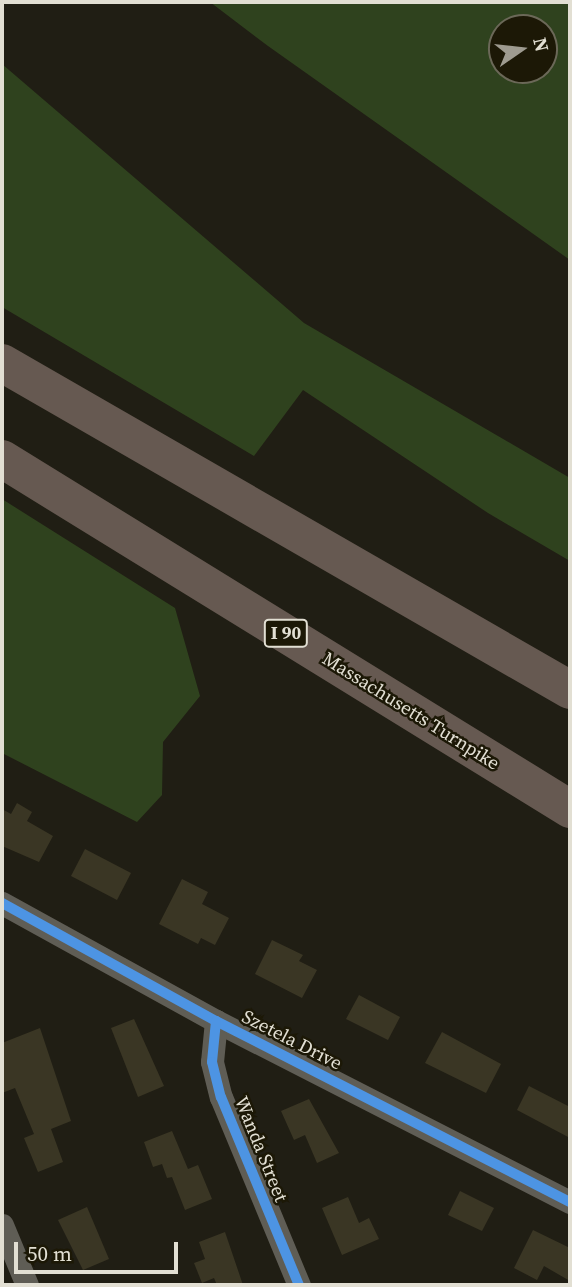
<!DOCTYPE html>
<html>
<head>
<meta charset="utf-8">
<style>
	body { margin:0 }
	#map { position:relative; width:572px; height:1287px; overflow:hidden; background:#201e14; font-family:"Source Serif 4",serif }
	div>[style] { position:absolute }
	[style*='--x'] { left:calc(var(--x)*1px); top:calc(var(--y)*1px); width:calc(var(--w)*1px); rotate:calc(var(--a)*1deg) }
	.green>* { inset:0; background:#2f421e }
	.building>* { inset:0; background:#3a3624 }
	.street>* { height:23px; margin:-11.5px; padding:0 11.5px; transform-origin:11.5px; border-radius:11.5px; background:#5f5d55 }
	.highway>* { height:38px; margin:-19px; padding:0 19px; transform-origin:19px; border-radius:19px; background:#665951 }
	.cycleway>* { height:10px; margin:-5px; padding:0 5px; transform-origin:5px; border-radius:5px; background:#4d94e3 }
	span { translate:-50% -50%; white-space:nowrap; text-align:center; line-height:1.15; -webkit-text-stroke:5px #1c1806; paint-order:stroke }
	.shield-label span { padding:2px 5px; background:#1c1806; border:2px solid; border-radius:5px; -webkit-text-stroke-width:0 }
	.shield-label { font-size:18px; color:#e2dfd3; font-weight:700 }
	.street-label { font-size:19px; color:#e2dfd3 }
	.frame { position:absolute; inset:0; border:4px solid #e2dfd3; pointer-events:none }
	.north { position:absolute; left:488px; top:14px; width:70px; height:70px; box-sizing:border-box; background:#1c1806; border:2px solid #6b6858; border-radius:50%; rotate:76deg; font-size:19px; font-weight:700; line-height:28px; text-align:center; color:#e2dfd3 }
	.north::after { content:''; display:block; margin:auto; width:24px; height:32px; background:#9e9b90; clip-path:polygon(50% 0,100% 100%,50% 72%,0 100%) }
	.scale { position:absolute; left:14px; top:1242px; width:164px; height:32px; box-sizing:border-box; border:4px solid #e2dfd3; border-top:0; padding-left:9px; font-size:21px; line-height:24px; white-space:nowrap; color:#e2dfd3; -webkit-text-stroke:5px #1c1806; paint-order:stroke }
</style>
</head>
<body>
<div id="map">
	<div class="green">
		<div style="clip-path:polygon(evenodd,210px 2px,570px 2px,570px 260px,268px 46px,210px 2px,502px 28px,544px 28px,544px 70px,502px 70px,502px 28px)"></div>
		<div style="clip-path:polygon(2px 64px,304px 323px,570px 478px,570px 561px,488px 513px,303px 390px,254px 456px,2px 307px)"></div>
		<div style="clip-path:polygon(2px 499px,175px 608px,200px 696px,163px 742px,162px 795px,137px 822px,2px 753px)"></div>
	</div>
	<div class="building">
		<div style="clip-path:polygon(17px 803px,32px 812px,27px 821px,53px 836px,39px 862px,2px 846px,2px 809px,11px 814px)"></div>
		<div style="clip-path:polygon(85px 849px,131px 873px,117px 900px,71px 876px)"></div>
		<div style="clip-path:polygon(182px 879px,208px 892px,202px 904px,229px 918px,215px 945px,201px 938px,198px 944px,159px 924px)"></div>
		<div style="clip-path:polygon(272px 940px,303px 955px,299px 961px,317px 970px,302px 998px,255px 974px)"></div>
		<div style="clip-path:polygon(359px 995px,400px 1017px,388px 1040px,346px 1019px)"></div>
		<div style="clip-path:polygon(134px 1019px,164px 1086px,138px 1097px,111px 1028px)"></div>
		<div style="clip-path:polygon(40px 1028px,71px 1121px,51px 1129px,63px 1162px,38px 1172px,24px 1138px,34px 1134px,15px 1088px,2px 1093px,2px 1043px)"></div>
		<div style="clip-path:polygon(442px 1032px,501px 1064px,486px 1093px,425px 1063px)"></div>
		<div style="clip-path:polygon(529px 1086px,570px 1107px,570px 1138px,517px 1110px)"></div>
		<div style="clip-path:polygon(309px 1099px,339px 1153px,317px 1163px,305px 1135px,294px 1140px,281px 1111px)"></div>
		<div style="clip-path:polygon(172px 1131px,188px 1169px,198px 1165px,212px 1199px,185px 1210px,172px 1177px,167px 1178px,162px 1164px,153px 1167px,144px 1142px)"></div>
		<div style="clip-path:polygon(460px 1191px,494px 1208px,482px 1231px,448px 1215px)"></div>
		<div style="clip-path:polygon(348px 1197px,359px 1223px,369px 1218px,379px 1239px,342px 1255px,322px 1208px)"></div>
		<div style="clip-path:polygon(87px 1207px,109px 1259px,83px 1270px,58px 1220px)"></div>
		<div style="clip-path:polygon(533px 1230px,570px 1248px,570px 1281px,544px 1266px,537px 1280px,514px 1268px)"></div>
		<div style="clip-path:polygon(225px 1232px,243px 1285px,217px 1285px,214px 1278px,202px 1283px,194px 1263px,205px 1259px,199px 1242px)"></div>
	</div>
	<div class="street">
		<div style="--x:2;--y:903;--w:244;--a:28.9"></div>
		<div style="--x:216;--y:1021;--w:398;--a:27.1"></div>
		<div style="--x:216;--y:1021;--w:41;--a:95.6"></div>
		<div style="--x:212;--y:1062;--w:36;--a:76"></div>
		<div style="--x:221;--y:1097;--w:204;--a:67.5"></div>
		<div style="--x:2;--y:1225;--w:65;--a:67.4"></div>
	</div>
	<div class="highway">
		<div style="--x:2;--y:363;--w:655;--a:29.93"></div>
		<div style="--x:2;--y:459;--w:667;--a:31.64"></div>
	</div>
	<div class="cycleway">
		<div style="--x:2;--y:903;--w:244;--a:28.9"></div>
		<div style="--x:216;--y:1021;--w:398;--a:27.1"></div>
		<div style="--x:216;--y:1021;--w:41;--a:95.6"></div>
		<div style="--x:212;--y:1062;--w:36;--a:76"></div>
		<div style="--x:221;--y:1097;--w:204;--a:67.5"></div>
	</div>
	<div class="shield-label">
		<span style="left:286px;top:633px">I 90</span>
	</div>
	<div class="street-label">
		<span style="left:411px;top:711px;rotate:32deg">Massachusetts Turnpike</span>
		<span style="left:292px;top:1040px;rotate:27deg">Szetela Drive</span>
		<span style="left:261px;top:1149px;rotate:68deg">Wanda Street</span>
	</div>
	<div class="frame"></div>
	<div class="north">N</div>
	<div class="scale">50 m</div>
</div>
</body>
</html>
